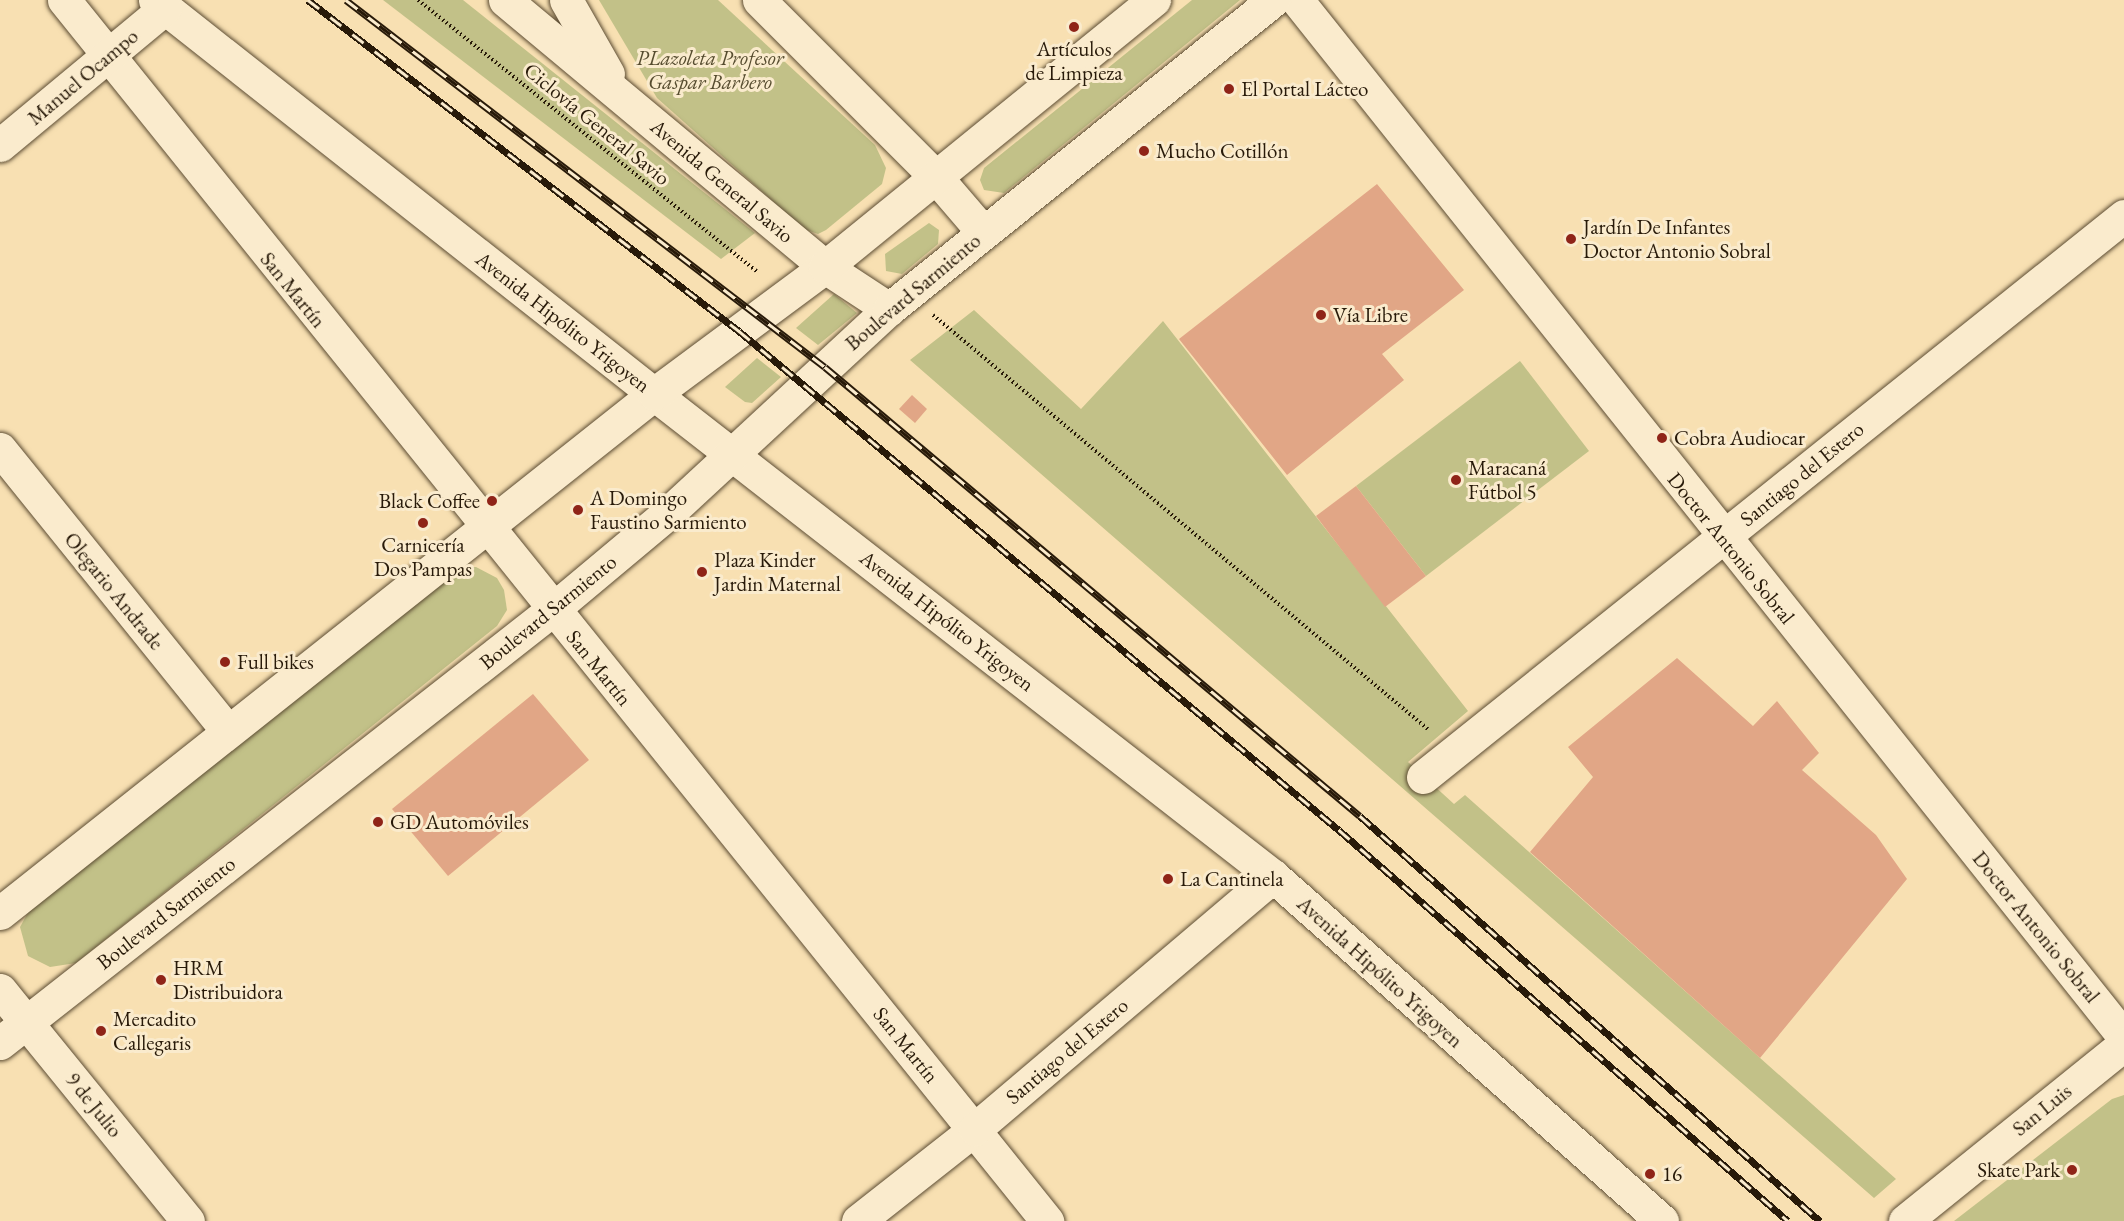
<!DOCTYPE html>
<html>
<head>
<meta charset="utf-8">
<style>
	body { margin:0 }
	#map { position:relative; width:2124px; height:1221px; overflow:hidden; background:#f8e0b2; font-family:"EB Garamond",serif }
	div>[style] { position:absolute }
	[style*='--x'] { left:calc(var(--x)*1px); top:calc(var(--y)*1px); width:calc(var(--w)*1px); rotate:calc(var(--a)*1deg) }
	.green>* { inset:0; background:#c2c188 }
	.building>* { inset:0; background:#e1a686 }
	.path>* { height:4px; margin-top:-2px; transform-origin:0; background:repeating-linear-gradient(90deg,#281a09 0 1.5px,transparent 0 4.5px) }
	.roads { filter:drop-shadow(0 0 2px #5c4c33) drop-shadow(0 0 2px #5c4c33) }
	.minor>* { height:33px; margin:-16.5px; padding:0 16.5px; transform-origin:16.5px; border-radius:16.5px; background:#faebcd }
	.secondary>* { height:33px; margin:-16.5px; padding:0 16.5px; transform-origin:16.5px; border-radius:16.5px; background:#faebcd }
	.rail>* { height:7px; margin-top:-3.5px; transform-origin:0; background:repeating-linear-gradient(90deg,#faebcd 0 14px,#281a09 0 28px); box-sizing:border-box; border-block:2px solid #281a09 }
	.dots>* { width:16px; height:16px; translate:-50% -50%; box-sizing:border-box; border:3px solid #faebcd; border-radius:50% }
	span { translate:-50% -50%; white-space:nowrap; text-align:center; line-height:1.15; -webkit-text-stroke:6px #faebcd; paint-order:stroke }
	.poi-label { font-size:21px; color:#281a09 }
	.left { translate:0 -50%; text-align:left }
	.right { translate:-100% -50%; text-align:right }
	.park-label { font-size:21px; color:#564c2f; font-style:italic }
	.street-label { font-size:21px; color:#281a09 }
</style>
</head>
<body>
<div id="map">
	<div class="green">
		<div style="clip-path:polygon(383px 0,463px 0,755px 233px,721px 259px)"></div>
		<div style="clip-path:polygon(599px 0,718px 0,875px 145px,886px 168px,882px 184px,826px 230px,818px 234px,804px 229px,657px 98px)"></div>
		<div style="clip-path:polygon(1192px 0,1240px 0,1004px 193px,984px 190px,980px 180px,984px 168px)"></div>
		<div style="clip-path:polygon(929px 223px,939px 230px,938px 244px,902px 274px,886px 271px,885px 254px)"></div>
		<div style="clip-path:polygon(834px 294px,857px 313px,818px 345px,796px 328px)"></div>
		<div style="clip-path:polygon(974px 310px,1081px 409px,1163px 321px,1468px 711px,1408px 762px,1454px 804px,1465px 795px,1896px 1179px,1874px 1198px,910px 360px)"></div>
		<div style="clip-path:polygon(757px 358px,781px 377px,752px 403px,745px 402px,725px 387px)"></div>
		<div style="clip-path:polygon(1520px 361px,1589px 451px,1426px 576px,1356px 486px)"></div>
		<div style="clip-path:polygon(476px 567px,497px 578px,504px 590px,507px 610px,497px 626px,76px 963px,50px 967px,28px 956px,20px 927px,30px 909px,460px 568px)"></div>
		<div style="clip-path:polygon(2124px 1095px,2124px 1221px,1954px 1221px,2112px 1099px)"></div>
	</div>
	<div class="building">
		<div style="clip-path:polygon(1377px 184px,1464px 290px,1382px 354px,1404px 380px,1287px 475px,1179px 339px)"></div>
		<div style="clip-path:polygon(912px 395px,927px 409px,915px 423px,899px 409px)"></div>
		<div style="clip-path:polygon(1356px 486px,1426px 576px,1385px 607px,1316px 516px)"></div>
		<div style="clip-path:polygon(1677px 658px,1753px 726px,1777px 701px,1819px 753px,1802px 770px,1876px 835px,1907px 879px,1760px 1058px,1530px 852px,1593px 777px,1568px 747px)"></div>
		<div style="clip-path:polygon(533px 694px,589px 760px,448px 876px,392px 809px)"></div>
	</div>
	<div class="path">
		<div style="--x:418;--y:0;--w:435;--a:38.7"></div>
		<div style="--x:933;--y:315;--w:647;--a:39.92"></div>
	</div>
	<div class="roads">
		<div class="minor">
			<div style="--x:64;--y:0;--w:1568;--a:51.16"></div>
			<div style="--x:155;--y:0;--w:636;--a:38.29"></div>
			<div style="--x:1297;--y:0;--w:1326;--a:51.43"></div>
			<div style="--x:0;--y:145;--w:214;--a:-39.7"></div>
			<div style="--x:0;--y:449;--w:363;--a:51.1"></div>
			<div style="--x:1423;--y:777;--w:898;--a:-38.67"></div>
			<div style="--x:0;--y:990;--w:298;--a:50.9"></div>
			<div style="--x:858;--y:1221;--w:149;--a:-38.2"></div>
			<div style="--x:975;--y:1129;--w:391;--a:-40.3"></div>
			<div style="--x:1905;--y:1221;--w:282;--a:-38.9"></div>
		</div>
		<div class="secondary">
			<div style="--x:505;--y:0;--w:417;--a:39.8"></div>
			<div style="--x:825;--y:267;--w:77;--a:33.3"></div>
			<div style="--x:566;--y:0;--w:85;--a:60.4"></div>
			<div style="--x:759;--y:0;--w:249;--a:45"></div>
			<div style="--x:935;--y:176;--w:74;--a:49.4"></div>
			<div style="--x:654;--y:394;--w:785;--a:37.91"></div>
			<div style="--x:1273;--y:876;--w:520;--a:41.57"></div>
			<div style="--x:0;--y:913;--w:835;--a:-38.43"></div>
			<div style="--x:654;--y:394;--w:213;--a:-36.6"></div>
			<div style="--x:825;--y:267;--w:424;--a:-39.1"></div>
			<div style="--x:0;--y:1043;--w:702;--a:-38.11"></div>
			<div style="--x:552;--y:610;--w:159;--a:-39.9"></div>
			<div style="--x:674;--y:508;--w:293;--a:-42.8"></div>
			<div style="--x:889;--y:309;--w:493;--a:-38.8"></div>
		</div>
	</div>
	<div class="rail">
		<div style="--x:308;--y:0;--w:543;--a:37.52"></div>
		<div style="--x:739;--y:331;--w:780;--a:39.75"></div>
		<div style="--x:1339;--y:830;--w:595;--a:41.05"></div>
		<div style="--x:346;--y:0;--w:603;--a:37.46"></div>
		<div style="--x:825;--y:367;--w:698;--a:40.01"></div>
		<div style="--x:1360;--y:816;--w:613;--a:41.36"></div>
	</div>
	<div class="dots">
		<div style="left:1074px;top:27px;background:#8f2418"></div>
		<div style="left:1229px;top:89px;background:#8f2418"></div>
		<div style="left:1144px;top:151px;background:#8f2418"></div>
		<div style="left:1571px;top:239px;background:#8f2418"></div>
		<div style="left:1321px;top:315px;background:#8f2418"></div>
		<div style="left:1662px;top:438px;background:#8f2418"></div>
		<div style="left:1456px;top:480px;background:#8f2418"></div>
		<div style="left:492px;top:501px;background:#8f2418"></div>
		<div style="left:578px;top:510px;background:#8f2418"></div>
		<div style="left:423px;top:523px;background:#8f2418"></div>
		<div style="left:702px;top:572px;background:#8f2418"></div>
		<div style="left:225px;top:662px;background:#8f2418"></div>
		<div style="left:378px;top:822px;background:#8f2418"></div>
		<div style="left:1168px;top:879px;background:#8f2418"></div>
		<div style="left:161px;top:980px;background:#8f2418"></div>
		<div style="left:101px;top:1031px;background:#8f2418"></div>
		<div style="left:2072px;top:1170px;background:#8f2418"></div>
		<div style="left:1650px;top:1174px;background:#8f2418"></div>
	</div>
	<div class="poi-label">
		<span style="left:1074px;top:61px">Artículos<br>de Limpieza</span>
		<span class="left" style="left:1241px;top:89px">El Portal Lácteo</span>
		<span class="left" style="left:1156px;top:151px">Mucho Cotillón</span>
		<span class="left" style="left:1583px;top:239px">Jardín De Infantes<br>Doctor Antonio Sobral</span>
		<span class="left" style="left:1333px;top:315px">Vía Libre</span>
		<span class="left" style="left:1674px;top:438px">Cobra Audiocar</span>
		<span class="left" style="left:1468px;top:480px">Maracaná<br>Fútbol 5</span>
		<span class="left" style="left:590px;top:510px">A Domingo<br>Faustino Sarmiento</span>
		<span class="right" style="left:480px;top:501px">Black Coffee</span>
		<span style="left:423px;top:557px">Carnicería<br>Dos Pampas</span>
		<span class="left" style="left:714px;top:572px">Plaza Kinder<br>Jardin Maternal</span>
		<span class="left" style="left:237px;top:662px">Full bikes</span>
		<span class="left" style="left:390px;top:822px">GD Automóviles</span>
		<span class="left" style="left:1180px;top:879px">La Cantinela</span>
		<span class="left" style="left:173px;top:980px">HRM<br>Distribuidora</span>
		<span class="left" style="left:113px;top:1031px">Mercadito<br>Callegaris</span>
		<span class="right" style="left:2060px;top:1170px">Skate Park</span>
		<span class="left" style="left:1662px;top:1174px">16</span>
	</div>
	<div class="park-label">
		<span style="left:710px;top:70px">PLazoleta Profesor<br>Gaspar Barbero</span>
	</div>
	<div class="street-label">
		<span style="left:83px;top:77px;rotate:-40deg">Manuel Ocampo</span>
		<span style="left:597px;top:124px;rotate:39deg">Ciclovía General Savio</span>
		<span style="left:722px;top:181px;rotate:40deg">Avenida General Savio</span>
		<span style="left:293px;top:290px;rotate:51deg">San Martín</span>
		<span style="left:913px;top:292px;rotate:-40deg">Boulevard Sarmiento</span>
		<span style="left:563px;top:322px;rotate:38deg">Avenida Hipólito Yrigoyen</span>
		<span style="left:1802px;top:474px;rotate:-39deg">Santiago del Estero</span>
		<span style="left:1731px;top:548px;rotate:51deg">Doctor Antonio Sobral</span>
		<span style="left:114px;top:591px;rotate:51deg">Olegario Andrade</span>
		<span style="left:548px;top:612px;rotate:-39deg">Boulevard Sarmiento</span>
		<span style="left:947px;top:621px;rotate:38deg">Avenida Hipólito Yrigoyen</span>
		<span style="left:599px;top:668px;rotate:51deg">San Martín</span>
		<span style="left:166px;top:913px;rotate:-38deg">Boulevard Sarmiento</span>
		<span style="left:2036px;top:927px;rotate:51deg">Doctor Antonio Sobral</span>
		<span style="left:1380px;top:972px;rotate:42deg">Avenida Hipólito Yrigoyen</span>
		<span style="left:906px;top:1045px;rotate:51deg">San Martín</span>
		<span style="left:1067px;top:1051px;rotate:-40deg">Santiago del Estero</span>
		<span style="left:94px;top:1105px;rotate:51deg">9 de Julio</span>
		<span style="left:2042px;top:1110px;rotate:-39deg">San Luis</span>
	</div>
</div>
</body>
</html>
